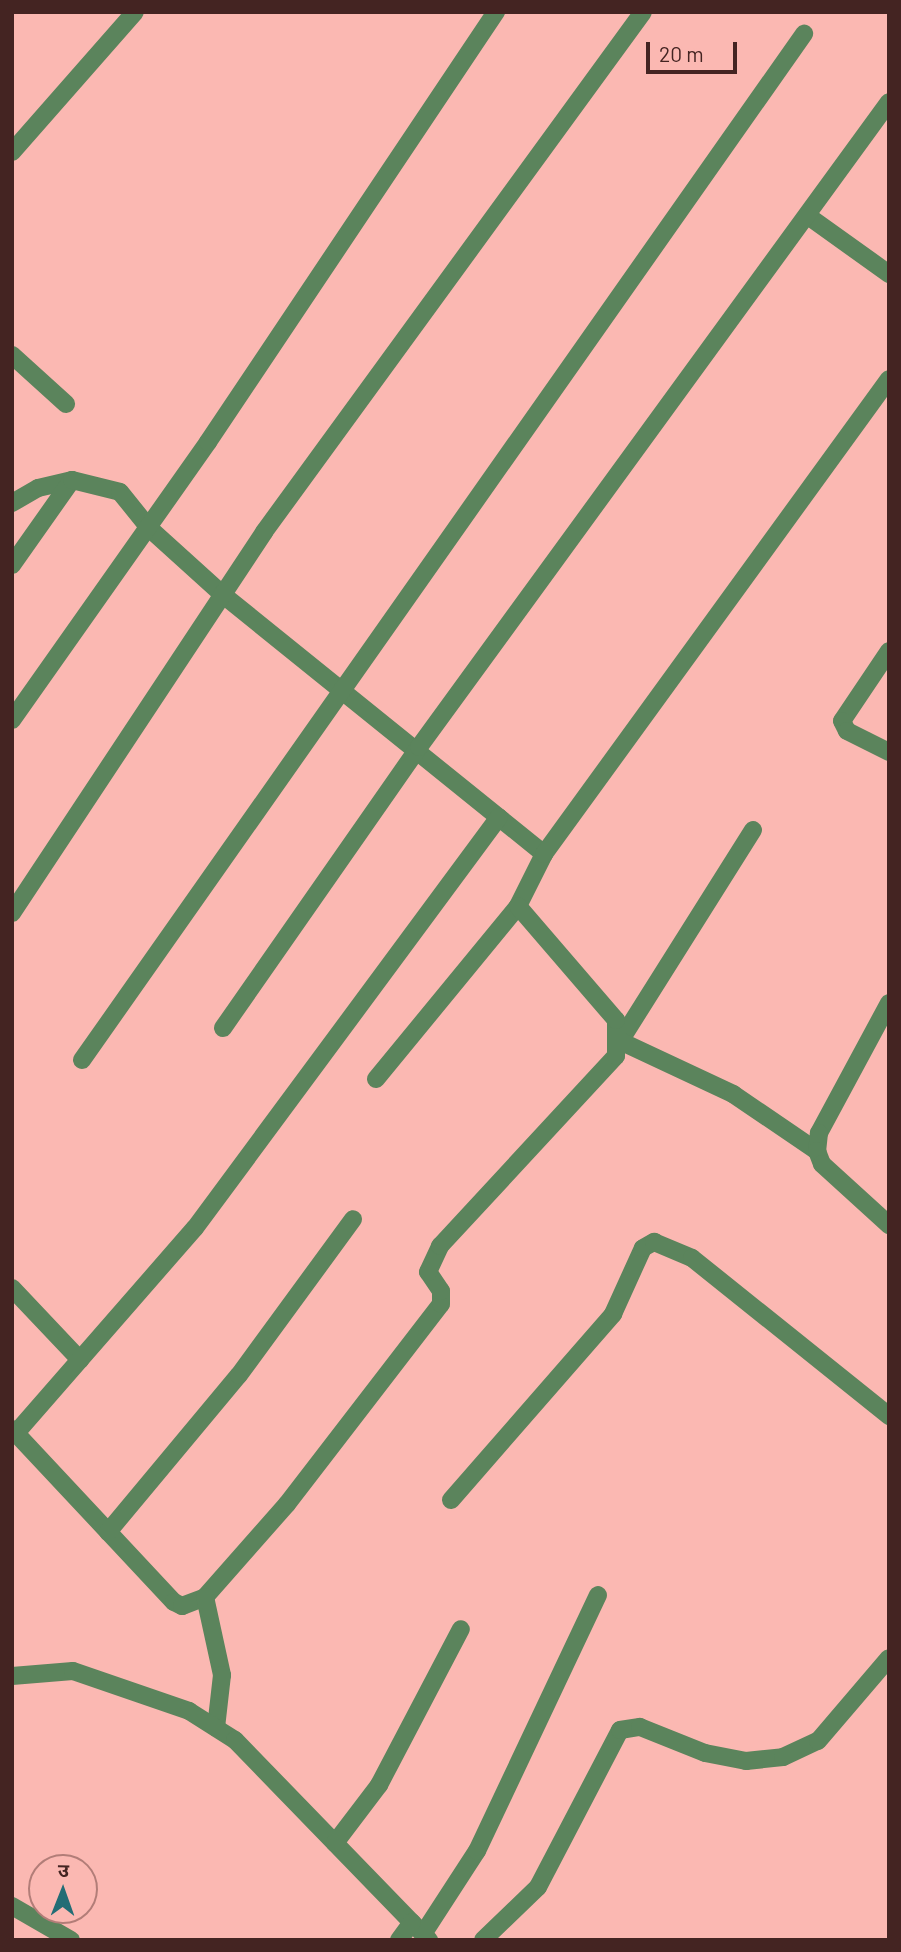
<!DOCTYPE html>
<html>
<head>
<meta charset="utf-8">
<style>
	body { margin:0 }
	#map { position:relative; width:901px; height:1952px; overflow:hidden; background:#fbb8b2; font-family:Barlow,"Noto Sans Devanagari",sans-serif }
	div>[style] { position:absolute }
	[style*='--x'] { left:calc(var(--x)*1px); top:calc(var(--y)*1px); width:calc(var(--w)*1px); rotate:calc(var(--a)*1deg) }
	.minor>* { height:18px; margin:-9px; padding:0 9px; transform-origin:9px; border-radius:9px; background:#5b845c }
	span { translate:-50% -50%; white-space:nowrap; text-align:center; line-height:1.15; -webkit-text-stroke:7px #fbb8b2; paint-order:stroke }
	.frame { position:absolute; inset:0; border:14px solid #442422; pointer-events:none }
	.north { position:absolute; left:28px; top:1854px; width:70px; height:70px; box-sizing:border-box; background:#fbb8b2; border:2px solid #b27d78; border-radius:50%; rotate:1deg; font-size:19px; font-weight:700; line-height:28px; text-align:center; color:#442422 }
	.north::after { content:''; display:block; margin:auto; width:24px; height:32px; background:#236d75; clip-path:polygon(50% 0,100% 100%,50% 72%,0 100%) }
	.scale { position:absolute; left:646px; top:42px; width:91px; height:32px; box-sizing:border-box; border:4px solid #442422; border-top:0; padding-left:9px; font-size:21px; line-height:24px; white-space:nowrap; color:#442422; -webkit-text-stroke:5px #fbb8b2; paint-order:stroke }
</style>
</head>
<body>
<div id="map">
	<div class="minor">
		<div style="--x:12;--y:152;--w:186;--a:-48.7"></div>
		<div style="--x:808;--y:216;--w:100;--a:35.6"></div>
		<div style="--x:12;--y:355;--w:73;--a:42.2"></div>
		<div style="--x:12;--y:503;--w:30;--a:-30"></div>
		<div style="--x:38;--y:488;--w:35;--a:-13"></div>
		<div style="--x:12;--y:565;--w:104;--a:-54.8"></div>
		<div style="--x:72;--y:480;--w:49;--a:14"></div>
		<div style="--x:120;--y:492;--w:46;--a:51.1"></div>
		<div style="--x:149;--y:528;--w:98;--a:42.1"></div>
		<div style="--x:222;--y:594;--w:414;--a:38.9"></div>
		<div style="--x:889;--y:651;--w:84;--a:123.9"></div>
		<div style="--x:842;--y:721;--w:11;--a:63"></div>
		<div style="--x:847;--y:731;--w:47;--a:26.6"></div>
		<div style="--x:12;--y:720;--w:340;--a:-54.8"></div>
		<div style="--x:208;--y:442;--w:518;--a:-56.19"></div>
		<div style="--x:753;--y:830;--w:249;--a:122.2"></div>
		<div style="--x:620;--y:1041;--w:125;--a:25.1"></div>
		<div style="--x:733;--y:1094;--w:102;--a:34.2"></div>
		<div style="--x:12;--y:913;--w:457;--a:-56.5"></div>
		<div style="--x:264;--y:532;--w:643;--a:-53.91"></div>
		<div style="--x:889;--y:1003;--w:148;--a:118.3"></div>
		<div style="--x:819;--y:1133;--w:18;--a:96"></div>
		<div style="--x:817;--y:1151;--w:14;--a:69"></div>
		<div style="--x:822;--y:1164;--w:91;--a:42.3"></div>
		<div style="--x:223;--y:1028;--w:343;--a:-55.1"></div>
		<div style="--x:419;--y:747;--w:798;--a:-53.92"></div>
		<div style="--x:82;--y:1060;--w:1255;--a:-54.87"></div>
		<div style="--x:376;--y:1079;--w:224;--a:-50.6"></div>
		<div style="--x:518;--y:906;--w:58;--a:-63.4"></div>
		<div style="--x:544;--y:854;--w:587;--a:-54.01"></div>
		<div style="--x:12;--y:1288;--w:99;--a:46.6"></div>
		<div style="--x:12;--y:1429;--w:237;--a:46.9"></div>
		<div style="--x:174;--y:1602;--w:9;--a:27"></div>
		<div style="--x:182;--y:1606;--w:25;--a:-21"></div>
		<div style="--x:205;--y:1597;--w:124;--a:-48.6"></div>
		<div style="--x:287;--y:1504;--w:252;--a:-52.4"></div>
		<div style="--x:441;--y:1304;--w:13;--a:-90"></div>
		<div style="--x:441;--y:1291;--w:23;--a:-124"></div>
		<div style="--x:428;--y:1272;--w:29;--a:-65"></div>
		<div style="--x:440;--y:1246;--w:259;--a:-47.2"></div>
		<div style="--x:616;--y:1056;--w:36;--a:-90"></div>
		<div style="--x:616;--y:1020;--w:150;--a:-130.7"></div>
		<div style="--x:16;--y:1433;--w:272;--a:-48.9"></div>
		<div style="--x:195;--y:1228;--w:511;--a:-53.51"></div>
		<div style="--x:451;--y:1500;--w:247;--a:-48.9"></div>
		<div style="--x:613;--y:1314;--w:72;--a:-65.6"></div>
		<div style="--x:643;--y:1248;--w:13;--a:-29"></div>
		<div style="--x:654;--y:1242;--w:41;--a:22.8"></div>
		<div style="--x:692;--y:1258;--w:253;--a:38.7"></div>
		<div style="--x:108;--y:1532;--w:204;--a:-50.2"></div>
		<div style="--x:239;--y:1375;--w:193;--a:-53.8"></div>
		<div style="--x:205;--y:1597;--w:80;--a:77.7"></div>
		<div style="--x:222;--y:1675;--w:53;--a:96.5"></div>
		<div style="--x:12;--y:1676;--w:61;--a:-4.7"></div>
		<div style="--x:73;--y:1671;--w:123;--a:19"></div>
		<div style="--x:189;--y:1711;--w:54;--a:32.2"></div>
		<div style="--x:235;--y:1740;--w:279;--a:45.9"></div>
		<div style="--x:335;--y:1843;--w:73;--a:-52.8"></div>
		<div style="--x:379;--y:1785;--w:176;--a:-62.3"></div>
		<div style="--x:12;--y:1906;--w:68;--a:30"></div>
		<div style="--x:423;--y:1934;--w:99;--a:-57"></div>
		<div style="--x:477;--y:1851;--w:283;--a:-64.7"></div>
		<div style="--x:399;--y:1940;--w:22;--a:-54"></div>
		<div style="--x:483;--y:1940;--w:76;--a:-43.9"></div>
		<div style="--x:538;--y:1887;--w:177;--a:-62.4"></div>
		<div style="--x:620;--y:1730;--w:20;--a:-9"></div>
		<div style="--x:640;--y:1727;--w:70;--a:21.8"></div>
		<div style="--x:705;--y:1753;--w:42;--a:11"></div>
		<div style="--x:746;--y:1761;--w:37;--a:-6"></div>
		<div style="--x:783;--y:1757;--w:38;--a:-25"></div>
		<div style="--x:818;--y:1741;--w:109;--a:-49.5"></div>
	</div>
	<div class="frame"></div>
	<div class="north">उ</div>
	<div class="scale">20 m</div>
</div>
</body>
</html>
